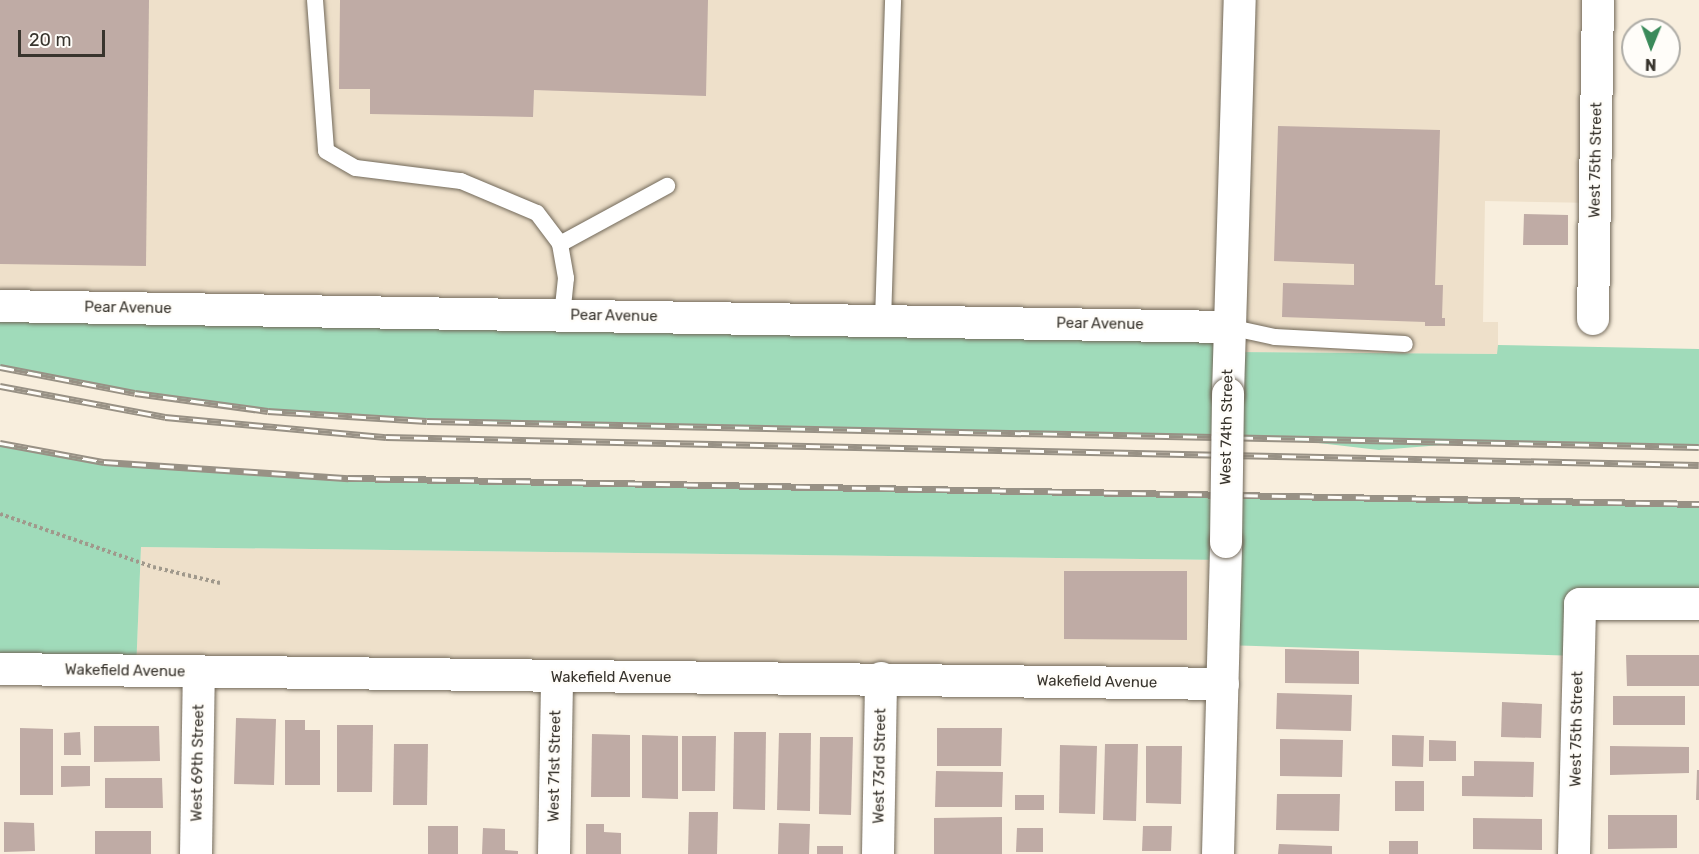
<!DOCTYPE html>
<html>
<head>
<meta charset="utf-8">
<style>
	body { margin:0 }
	#map { position:relative; width:1699px; height:854px; overflow:hidden; background:#f8eedd; font-family:Rubik,sans-serif }
	div>[style] { position:absolute }
	[style*='--x'] { left:calc(var(--x)*1px); top:calc(var(--y)*1px); width:calc(var(--w)*1px); rotate:calc(var(--a)*1deg) }
	.built>* { inset:0; background:#eee0ca }
	.green>* { inset:0; background:#a0dbba }
	.building>* { inset:0; background:#bfaba5 }
	.path>* { height:4px; margin-top:-2px; transform-origin:0; background:repeating-linear-gradient(90deg,#a0998c 0 3px,transparent 0 6px) }
	.roads { filter:drop-shadow(0 0 2px #72695a) drop-shadow(0 0 2px #72695a) }
	.service>* { height:16px; margin:-8px; padding:0 8px; transform-origin:8px; border-radius:8px; background:#fff }
	.minor>* { height:32px; margin:-16px; padding:0 16px; transform-origin:16px; border-radius:16px; background:#fff }
	.rail>* { height:7px; margin-top:-3.5px; transform-origin:0; background:repeating-linear-gradient(90deg,#fffdf9 0 14px,#989185 0 28px); box-sizing:border-box; border-block:2px solid #989185 }
	.bridges { filter:drop-shadow(0 0 2px #72695a) drop-shadow(0 0 2px #72695a) }
	.minor-bridge>* { height:32px; margin:-16px; padding:0 16px; transform-origin:16px; border-radius:16px; background:#fff }
	span { translate:-50% -50%; white-space:nowrap; text-align:center; line-height:1.15; -webkit-text-stroke:5px #fffdf9; paint-order:stroke }
	.street-label { font-size:15px; color:#38342d }
	.north { position:absolute; left:1621px; top:18px; width:60px; height:60px; box-sizing:border-box; background:#fffdf9; border:2px solid #afada7; border-radius:50%; rotate:181deg; font-size:16px; font-weight:700; line-height:24px; text-align:center; color:#38342d }
	.north::after { content:''; display:block; margin:auto; width:21px; height:27px; background:#3a8a5a; clip-path:polygon(50% 0,100% 100%,50% 72%,0 100%) }
	.scale { position:absolute; left:18px; top:30px; width:87px; height:27px; box-sizing:border-box; border:3px solid #38342d; border-top:0; padding-left:8px; font-size:18px; line-height:21px; white-space:nowrap; color:#38342d; -webkit-text-stroke:4px #fffdf9; paint-order:stroke }
</style>
</head>
<body>
<div id="map">
	<div class="built">
		<div style="clip-path:polygon(0 0,1598px 0,1595px 203px,1485px 201px,1483px 322px,1498px 322px,1498px 354px,1228px 352px,0 306px)"></div>
		<div style="clip-path:polygon(141px 547px,1225px 560px,1223px 684px,136px 671px)"></div>
	</div>
	<div class="green">
		<div style="clip-path:polygon(0 306px,1229px 327px,1229px 352px,1497px 354px,1498px 345px,1699px 349px,1699px 447px,1479px 442px,1379px 450px,1284px 439px,601px 427px,268px 411px,135px 393px,0 367px)"></div>
		<div style="clip-path:polygon(0 443px,104px 462px,348px 478px,1699px 504px,1699px 604px,1580px 604px,1579px 656px,1224px 645px,1225px 560px,141px 547px,136px 671px,0 669px)"></div>
	</div>
	<div class="building">
		<div style="clip-path:polygon(0 0,149px 0,146px 266px,0 264px)"></div>
		<div style="clip-path:polygon(340px 0,708px 0,706px 96px,534px 90px,533px 117px,370px 114px,370px 89px,339px 89px)"></div>
		<div style="clip-path:polygon(1278px 126px,1440px 130px,1435px 285px,1443px 285px,1442px 318px,1445px 318px,1445px 326px,1425px 326px,1425px 322px,1282px 317px,1283px 283px,1354px 285px,1354px 264px,1274px 261px)"></div>
		<div style="clip-path:polygon(1524px 214px,1568px 215px,1568px 245px,1523px 245px)"></div>
		<div style="clip-path:polygon(1064px 571px,1187px 571px,1187px 640px,1064px 639px)"></div>
		<div style="clip-path:polygon(1285px 649px,1359px 651px,1359px 684px,1285px 683px)"></div>
		<div style="clip-path:polygon(1626px 655px,1699px 655px,1699px 686px,1627px 686px)"></div>
		<div style="clip-path:polygon(1277px 693px,1352px 695px,1351px 731px,1276px 729px)"></div>
		<div style="clip-path:polygon(1613px 696px,1685px 696px,1685px 725px,1613px 725px)"></div>
		<div style="clip-path:polygon(1502px 702px,1542px 704px,1541px 738px,1501px 737px)"></div>
		<div style="clip-path:polygon(236px 718px,276px 719px,274px 785px,234px 784px)"></div>
		<div style="clip-path:polygon(285px 720px,305px 720px,305px 730px,320px 730px,320px 785px,285px 785px)"></div>
		<div style="clip-path:polygon(337px 725px,373px 725px,372px 792px,337px 792px)"></div>
		<div style="clip-path:polygon(94px 726px,159px 726px,160px 761px,94px 762px)"></div>
		<div style="clip-path:polygon(20px 728px,53px 729px,53px 795px,20px 795px)"></div>
		<div style="clip-path:polygon(937px 728px,1002px 728px,1001px 766px,937px 766px)"></div>
		<div style="clip-path:polygon(80px 732px,81px 755px,64px 755px,64px 733px)"></div>
		<div style="clip-path:polygon(734px 732px,766px 732px,765px 810px,733px 809px)"></div>
		<div style="clip-path:polygon(779px 733px,811px 733px,810px 811px,777px 810px)"></div>
		<div style="clip-path:polygon(592px 734px,630px 735px,630px 797px,591px 797px)"></div>
		<div style="clip-path:polygon(642px 735px,678px 736px,678px 799px,642px 798px)"></div>
		<div style="clip-path:polygon(1392px 735px,1424px 736px,1423px 767px,1392px 766px)"></div>
		<div style="clip-path:polygon(682px 736px,716px 736px,715px 791px,682px 791px)"></div>
		<div style="clip-path:polygon(820px 737px,853px 737px,851px 815px,819px 814px)"></div>
		<div style="clip-path:polygon(1280px 739px,1343px 740px,1342px 777px,1280px 776px)"></div>
		<div style="clip-path:polygon(1429px 740px,1456px 741px,1456px 761px,1429px 761px)"></div>
		<div style="clip-path:polygon(394px 744px,428px 744px,427px 805px,393px 805px)"></div>
		<div style="clip-path:polygon(1105px 744px,1138px 744px,1136px 821px,1103px 820px)"></div>
		<div style="clip-path:polygon(1060px 745px,1097px 746px,1095px 814px,1059px 813px)"></div>
		<div style="clip-path:polygon(1146px 746px,1182px 746px,1181px 804px,1146px 803px)"></div>
		<div style="clip-path:polygon(1610px 746px,1689px 747px,1689px 773px,1610px 775px)"></div>
		<div style="clip-path:polygon(1474px 761px,1534px 762px,1533px 797px,1462px 796px,1462px 776px,1474px 776px)"></div>
		<div style="clip-path:polygon(61px 766px,90px 766px,90px 786px,61px 787px)"></div>
		<div style="clip-path:polygon(1697px 770px,1699px 770px,1699px 800px,1696px 800px)"></div>
		<div style="clip-path:polygon(936px 771px,1003px 772px,1002px 807px,935px 807px)"></div>
		<div style="clip-path:polygon(105px 778px,162px 778px,163px 808px,105px 808px)"></div>
		<div style="clip-path:polygon(1395px 781px,1424px 781px,1424px 811px,1395px 811px)"></div>
		<div style="clip-path:polygon(1277px 794px,1340px 794px,1339px 831px,1276px 830px)"></div>
		<div style="clip-path:polygon(1015px 795px,1044px 795px,1044px 810px,1015px 810px)"></div>
		<div style="clip-path:polygon(689px 812px,718px 812px,717px 854px,688px 854px)"></div>
		<div style="clip-path:polygon(1608px 815px,1677px 815px,1677px 848px,1608px 849px)"></div>
		<div style="clip-path:polygon(1002px 817px,1002px 854px,934px 854px,934px 818px)"></div>
		<div style="clip-path:polygon(1473px 818px,1542px 819px,1542px 850px,1473px 849px)"></div>
		<div style="clip-path:polygon(4px 822px,34px 823px,35px 851px,4px 852px)"></div>
		<div style="clip-path:polygon(779px 823px,810px 824px,809px 854px,778px 854px)"></div>
		<div style="clip-path:polygon(586px 824px,604px 824px,604px 832px,621px 833px,621px 854px,586px 854px)"></div>
		<div style="clip-path:polygon(428px 826px,458px 826px,458px 854px,428px 854px)"></div>
		<div style="clip-path:polygon(1143px 826px,1172px 826px,1171px 851px,1142px 851px)"></div>
		<div style="clip-path:polygon(483px 828px,505px 829px,505px 850px,518px 851px,518px 854px,482px 854px)"></div>
		<div style="clip-path:polygon(1017px 828px,1043px 828px,1043px 852px,1016px 852px)"></div>
		<div style="clip-path:polygon(95px 831px,151px 831px,151px 854px,95px 854px)"></div>
		<div style="clip-path:polygon(1389px 841px,1418px 841px,1418px 854px,1389px 854px)"></div>
		<div style="clip-path:polygon(1279px 844px,1332px 846px,1332px 854px,1278px 854px)"></div>
		<div style="clip-path:polygon(817px 846px,843px 846px,843px 854px,817px 854px)"></div>
	</div>
	<div class="path">
		<div style="--x:0;--y:514;--w:162;--a:19.1"></div>
		<div style="--x:153;--y:567;--w:69;--a:13.4"></div>
	</div>
	<div class="roads">
		<div class="service">
			<div style="--x:315;--y:0;--w:151;--a:85.8"></div>
			<div style="--x:326;--y:151;--w:34;--a:30"></div>
			<div style="--x:356;--y:168;--w:106;--a:7.1"></div>
			<div style="--x:461;--y:181;--w:82;--a:22.8"></div>
			<div style="--x:537;--y:213;--w:39;--a:53"></div>
			<div style="--x:560;--y:244;--w:35;--a:80"></div>
			<div style="--x:566;--y:278;--w:37;--a:96"></div>
			<div style="--x:560;--y:244;--w:122;--a:-28.5"></div>
			<div style="--x:883;--y:321;--w:321;--a:-88.2"></div>
			<div style="--x:1229;--y:327;--w:47;--a:12.3"></div>
			<div style="--x:1275;--y:337;--w:130;--a:3.1"></div>
		</div>
		<div class="minor">
			<div style="--x:0;--y:306;--w:1229;--a:0.98"></div>
			<div style="--x:1593;--y:319;--w:319;--a:-89.1"></div>
			<div style="--x:1228;--y:394;--w:394;--a:-88.3"></div>
			<div style="--x:0;--y:669;--w:1223;--a:0.7"></div>
			<div style="--x:196;--y:854;--w:182;--a:-89.1"></div>
			<div style="--x:554;--y:854;--w:175;--a:-89"></div>
			<div style="--x:878;--y:854;--w:176;--a:-89"></div>
			<div style="--x:1218;--y:854;--w:312;--a:-88.5"></div>
			<div style="--x:1574;--y:854;--w:250;--a:-88.6"></div>
			<div style="--x:1580;--y:604;--w:119;--a:0"></div>
		</div>
	</div>
	<div class="rail">
		<div style="--x:0;--y:367;--w:137;--a:10.9"></div>
		<div style="--x:135;--y:393;--w:134;--a:7.7"></div>
		<div style="--x:268;--y:411;--w:159;--a:3.6"></div>
		<div style="--x:427;--y:421;--w:1272;--a:1.17"></div>
		<div style="--x:0;--y:386;--w:168;--a:10.6"></div>
		<div style="--x:165;--y:417;--w:222;--a:5.2"></div>
		<div style="--x:386;--y:437;--w:1313;--a:1.22"></div>
		<div style="--x:0;--y:443;--w:106;--a:10.4"></div>
		<div style="--x:104;--y:462;--w:245;--a:3.8"></div>
		<div style="--x:348;--y:478;--w:1351;--a:1.1"></div>
	</div>
	<div class="bridges">
		<div class="minor-bridge">
			<div style="--x:1226;--y:542;--w:148;--a:-89.2"></div>
		</div>
	</div>
	<div class="street-label">
		<span style="left:1596px;top:160px;rotate:-89deg">West 75th Street</span>
		<span style="left:128px;top:308px;rotate:1deg">Pear Avenue</span>
		<span style="left:614px;top:316px;rotate:1deg">Pear Avenue</span>
		<span style="left:1100px;top:324px;rotate:1deg">Pear Avenue</span>
		<span style="left:1227px;top:427px;rotate:-89deg">West 74th Street</span>
		<span style="left:125px;top:671px;rotate:1deg">Wakefield Avenue</span>
		<span style="left:611px;top:678px">Wakefield Avenue</span>
		<span style="left:1097px;top:682px;rotate:1deg">Wakefield Avenue</span>
		<span style="left:1577px;top:729px;rotate:-89deg">West 75th Street</span>
		<span style="left:198px;top:763px;rotate:-89deg">West 69th Street</span>
		<span style="left:555px;top:766px;rotate:-89deg">West 71st Street</span>
		<span style="left:880px;top:766px;rotate:-89deg">West 73rd Street</span>
	</div>
	<div class="north">N</div>
	<div class="scale">20 m</div>
</div>
</body>
</html>
